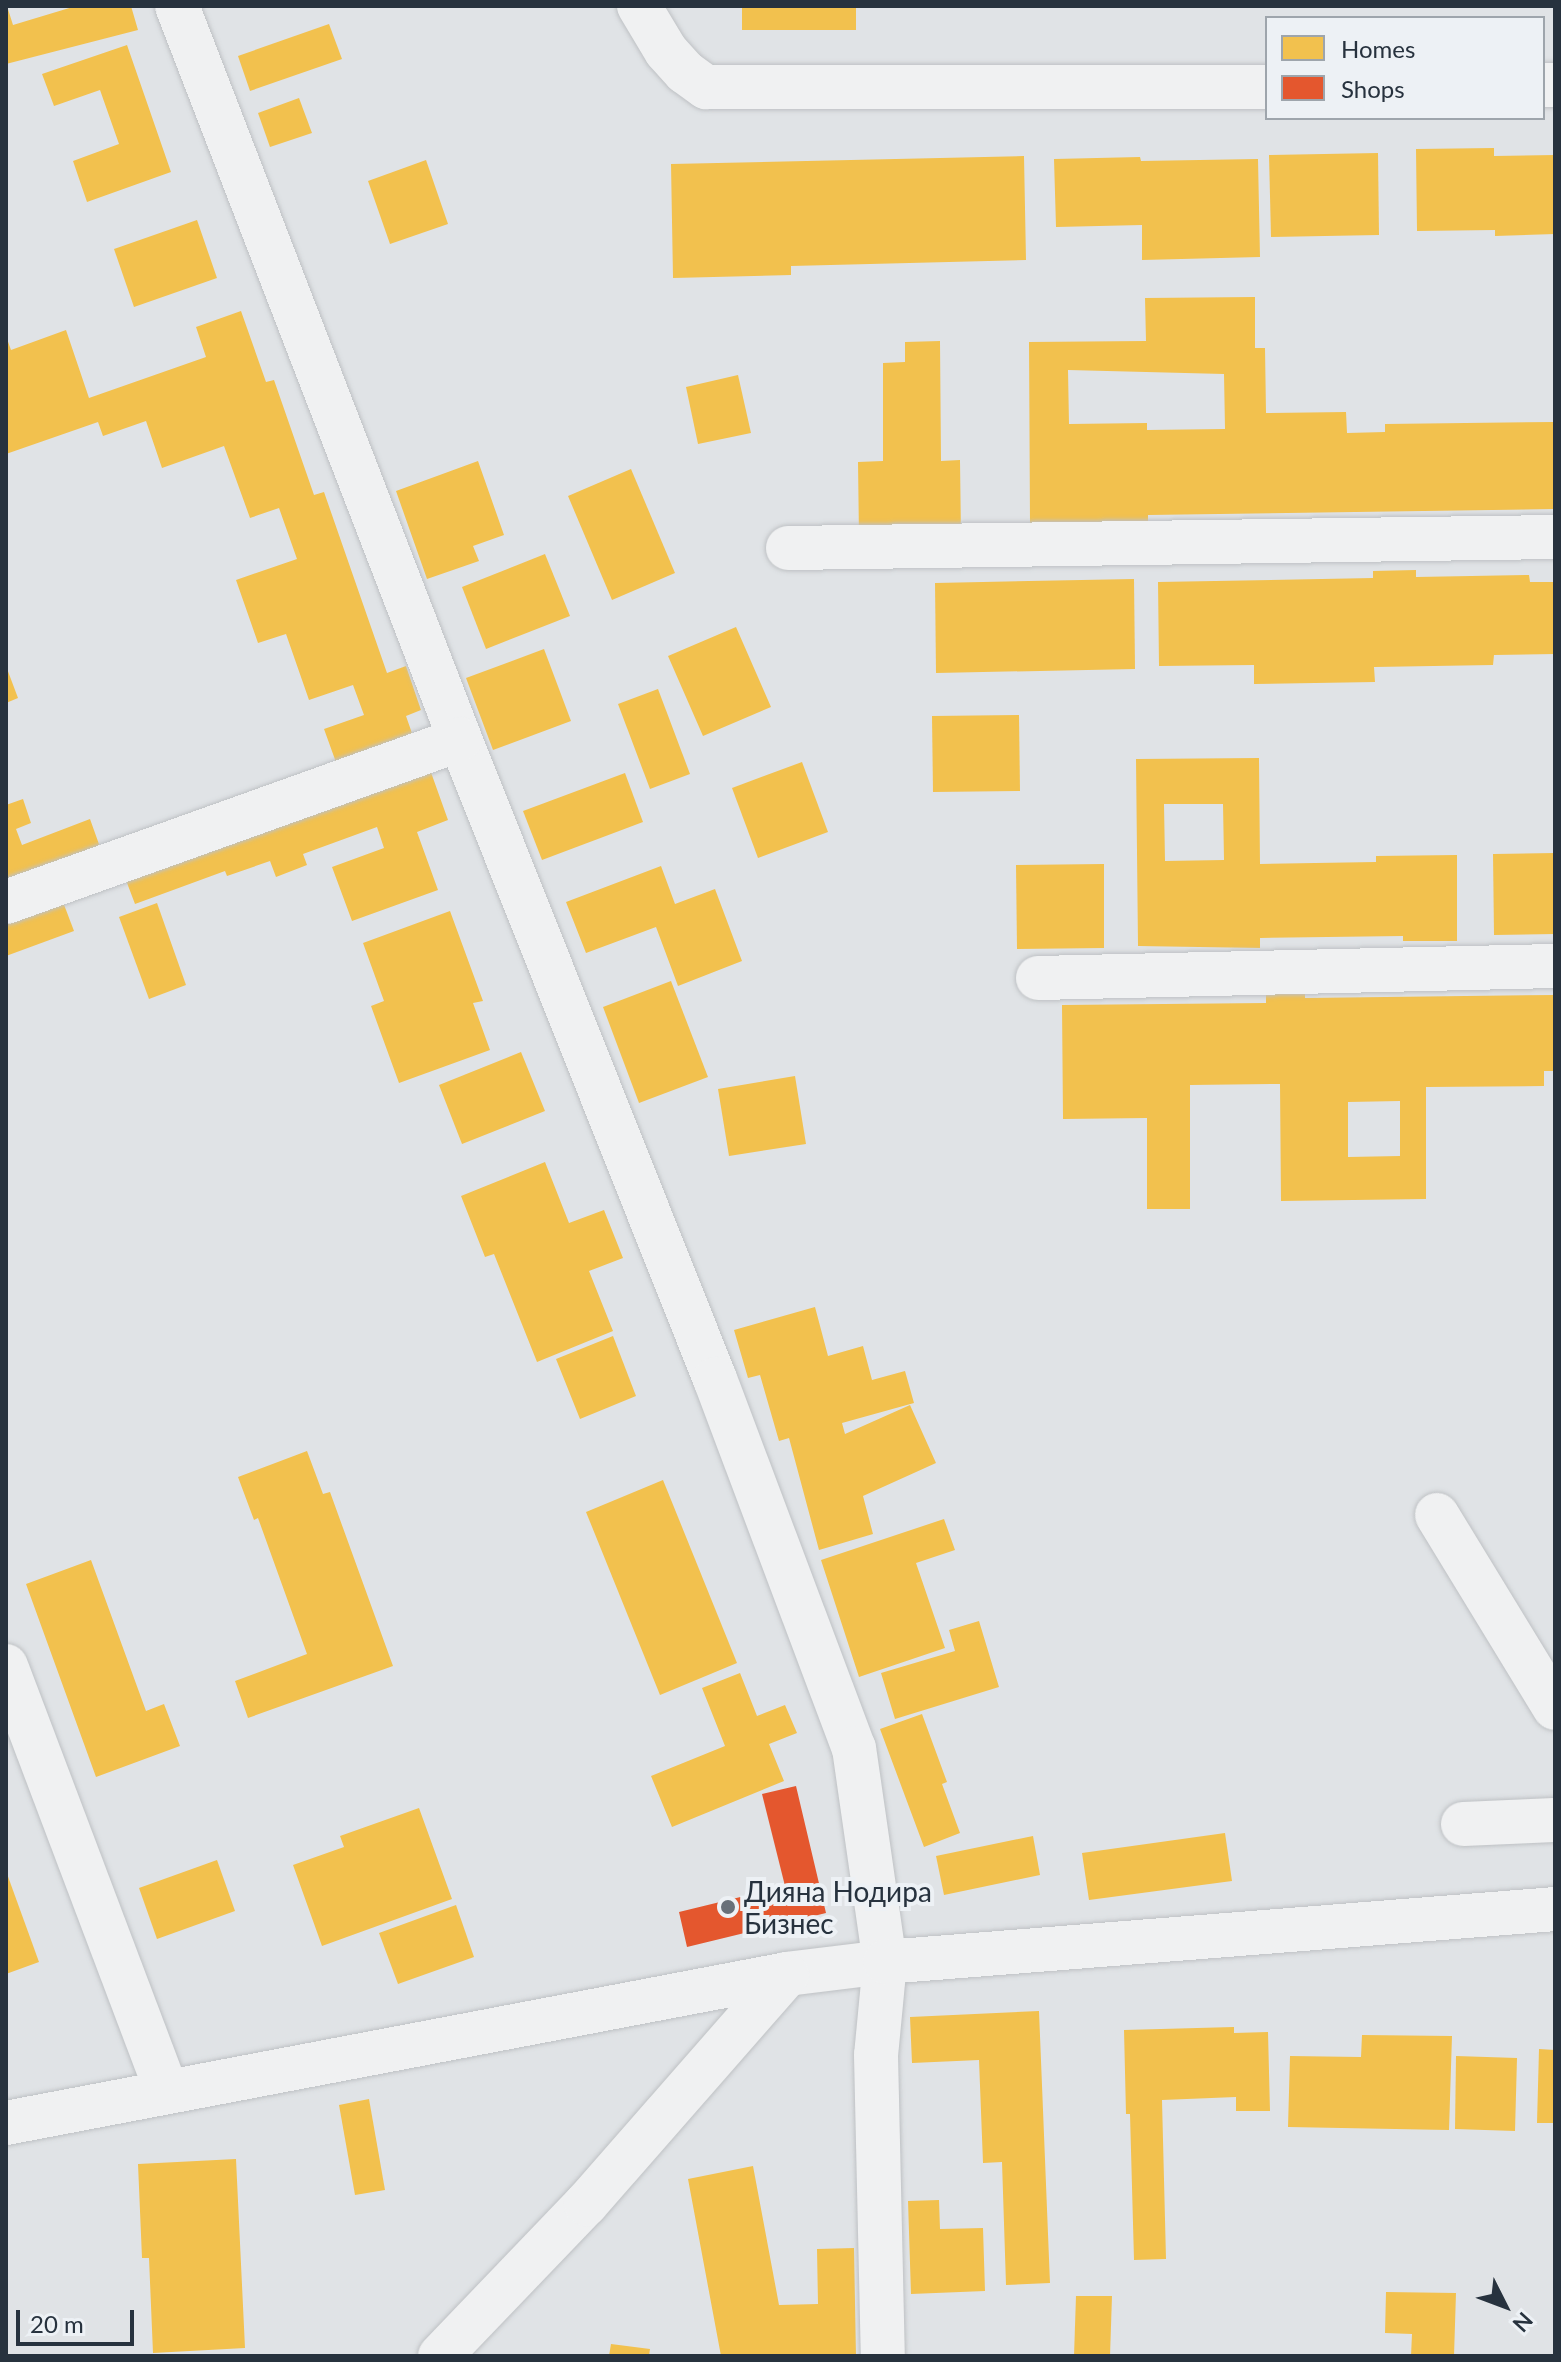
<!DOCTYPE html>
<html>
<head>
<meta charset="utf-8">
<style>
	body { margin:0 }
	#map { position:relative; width:1561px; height:2362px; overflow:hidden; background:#e0e3e6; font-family:Lato,sans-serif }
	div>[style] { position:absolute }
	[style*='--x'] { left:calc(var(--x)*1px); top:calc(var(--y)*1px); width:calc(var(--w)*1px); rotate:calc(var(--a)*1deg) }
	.homes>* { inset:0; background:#f2c14e }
	.shops>* { inset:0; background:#e4572e }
	.roads { filter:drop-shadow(0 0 2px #bec1c4) drop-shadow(0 0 2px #bec1c4) }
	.minor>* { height:44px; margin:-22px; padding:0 22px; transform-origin:22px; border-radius:22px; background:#f0f1f2 }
	.dots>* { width:22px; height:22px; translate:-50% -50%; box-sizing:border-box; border:4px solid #edf1f5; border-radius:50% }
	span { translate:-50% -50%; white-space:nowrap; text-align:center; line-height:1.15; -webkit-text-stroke:8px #edf1f5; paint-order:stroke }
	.poi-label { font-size:28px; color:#27323e }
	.left { translate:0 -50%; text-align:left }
	.frame { position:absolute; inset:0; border:8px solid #27323e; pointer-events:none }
	.legend { position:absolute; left:1265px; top:16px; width:280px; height:104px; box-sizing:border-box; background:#edf1f5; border:2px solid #9ea5ac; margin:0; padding:10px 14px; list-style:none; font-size:24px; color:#27323e }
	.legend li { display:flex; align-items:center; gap:16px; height:40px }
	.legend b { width:40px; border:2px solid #9ea5ac }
	.north { position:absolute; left:1465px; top:2266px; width:80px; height:80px; -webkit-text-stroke:6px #edf1f5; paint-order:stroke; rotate:132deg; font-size:22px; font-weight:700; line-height:32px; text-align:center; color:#27323e }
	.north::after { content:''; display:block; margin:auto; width:28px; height:36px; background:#27323e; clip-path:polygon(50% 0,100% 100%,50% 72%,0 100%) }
	.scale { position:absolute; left:16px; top:2310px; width:118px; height:36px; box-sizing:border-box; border:4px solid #27323e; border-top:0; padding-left:10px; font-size:24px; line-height:28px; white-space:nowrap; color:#27323e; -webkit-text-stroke:6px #edf1f5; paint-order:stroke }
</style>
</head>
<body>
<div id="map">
	<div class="homes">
		<div style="clip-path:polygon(7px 6px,13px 25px,76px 6px,131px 6px,138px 30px,6px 64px)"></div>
		<div style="clip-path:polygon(742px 6px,856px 6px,856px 30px,742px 30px)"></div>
		<div style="clip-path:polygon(329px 24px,342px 59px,250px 91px,238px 56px)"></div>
		<div style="clip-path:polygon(127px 45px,171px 172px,87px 202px,73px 161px,119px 144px,100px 90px,54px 106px,42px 74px)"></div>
		<div style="clip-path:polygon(299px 98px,312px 133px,270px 147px,258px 113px)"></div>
		<div style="clip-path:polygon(1494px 148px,1494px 156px,1555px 155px,1555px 234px,1495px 236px,1495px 230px,1417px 231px,1416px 149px)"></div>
		<div style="clip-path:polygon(1378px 153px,1379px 235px,1271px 237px,1269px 155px)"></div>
		<div style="clip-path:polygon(1024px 156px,1026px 260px,791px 266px,791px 275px,673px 278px,671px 164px)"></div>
		<div style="clip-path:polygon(1140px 157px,1141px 161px,1258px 159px,1260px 257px,1142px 260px,1142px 225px,1056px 227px,1054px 159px)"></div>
		<div style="clip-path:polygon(426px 160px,448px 224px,390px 244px,368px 181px)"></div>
		<div style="clip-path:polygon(197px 220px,217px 278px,134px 307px,114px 249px)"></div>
		<div style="clip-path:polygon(evenodd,1255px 297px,1255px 348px,1265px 348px,1266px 413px,1346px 412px,1347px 433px,1385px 432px,1385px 424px,1555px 422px,1555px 509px,1148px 515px,1148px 523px,1030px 524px,1029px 342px,1146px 341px,1145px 298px,1255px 297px,1068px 370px,1224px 374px,1225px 429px,1147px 430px,1147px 423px,1069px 424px,1068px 370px)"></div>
		<div style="clip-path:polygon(241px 311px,266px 382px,274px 380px,314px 495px,324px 492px,387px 673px,406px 666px,421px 710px,406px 716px,414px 739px,337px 765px,324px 729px,364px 715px,353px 685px,309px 700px,286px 634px,258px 643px,236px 580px,297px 559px,279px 508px,250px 518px,224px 446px,162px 468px,146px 421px,103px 436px,98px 422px,6px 454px,6px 336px,11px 350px,66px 330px,89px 398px,206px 357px,196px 327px)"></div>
		<div style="clip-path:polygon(940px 341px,941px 461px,960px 460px,961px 537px,859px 538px,858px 462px,883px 461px,883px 363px,905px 362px,905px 342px)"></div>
		<div style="clip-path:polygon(738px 375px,751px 433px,698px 444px,686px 387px)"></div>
		<div style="clip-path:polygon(478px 461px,504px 535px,473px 546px,479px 561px,427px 579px,396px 491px)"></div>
		<div style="clip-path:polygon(631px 469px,675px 573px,612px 600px,568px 496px)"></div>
		<div style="clip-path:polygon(545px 554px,570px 616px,486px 649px,462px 587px)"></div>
		<div style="clip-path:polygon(1416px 570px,1416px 577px,1529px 575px,1530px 582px,1555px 582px,1555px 654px,1494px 655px,1493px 665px,1374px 667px,1375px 682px,1254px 684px,1254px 665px,1159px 666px,1158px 582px,1373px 578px,1373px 571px)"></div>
		<div style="clip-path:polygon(1134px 579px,1135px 669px,936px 673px,935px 583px)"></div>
		<div style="clip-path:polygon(736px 627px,771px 707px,703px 736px,668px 656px)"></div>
		<div style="clip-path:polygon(544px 649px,571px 721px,493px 750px,466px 678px)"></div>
		<div style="clip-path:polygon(6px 666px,18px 698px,6px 703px)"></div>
		<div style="clip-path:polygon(658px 689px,690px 774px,650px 789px,618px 704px)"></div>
		<div style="clip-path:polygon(1019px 715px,1020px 791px,933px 792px,932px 716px)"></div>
		<div style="clip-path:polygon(evenodd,1259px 758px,1260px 864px,1376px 862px,1376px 856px,1457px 855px,1457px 941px,1403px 941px,1403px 936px,1260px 938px,1260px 948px,1138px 946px,1136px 759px,1259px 758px,1164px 804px,1223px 804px,1224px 860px,1165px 861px,1164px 804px)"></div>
		<div style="clip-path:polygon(802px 762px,828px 832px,758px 858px,732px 788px)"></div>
		<div style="clip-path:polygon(428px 764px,448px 820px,417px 832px,438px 890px,352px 921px,332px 867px,384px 848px,377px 827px,303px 854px,307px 865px,276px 877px,270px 861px,227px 876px,225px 871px,135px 904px,124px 875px)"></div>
		<div style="clip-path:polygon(625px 773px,643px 822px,542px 860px,523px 811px)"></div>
		<div style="clip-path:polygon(23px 799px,31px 823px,16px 829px,22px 845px,90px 819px,100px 847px,6px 883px,6px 805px)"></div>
		<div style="clip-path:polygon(1555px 853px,1555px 934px,1494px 935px,1493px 854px)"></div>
		<div style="clip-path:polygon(1104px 864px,1104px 948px,1017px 949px,1016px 865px)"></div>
		<div style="clip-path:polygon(661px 866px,675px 904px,715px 889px,742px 961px,678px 986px,656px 927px,586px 953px,566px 902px)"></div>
		<div style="clip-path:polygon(63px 902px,74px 931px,6px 956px,6px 922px)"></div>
		<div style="clip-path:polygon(157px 903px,186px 985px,149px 999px,119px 917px)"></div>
		<div style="clip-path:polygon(450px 911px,483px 1001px,473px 1003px,490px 1050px,399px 1083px,371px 1006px,384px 1001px,363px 943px)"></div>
		<div style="clip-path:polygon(671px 981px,708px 1077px,639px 1103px,603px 1007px)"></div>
		<div style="clip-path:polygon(evenodd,1266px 989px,1305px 989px,1305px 998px,1555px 995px,1555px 1071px,1544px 1071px,1544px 1086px,1426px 1087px,1426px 1199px,1281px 1201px,1280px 1084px,1190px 1085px,1190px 1209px,1147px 1209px,1147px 1118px,1063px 1119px,1062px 1005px,1266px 1003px,1266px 989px,1400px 1101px,1400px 1156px,1348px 1157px,1348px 1102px,1400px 1101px)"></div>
		<div style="clip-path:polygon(521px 1052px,545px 1111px,462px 1144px,439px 1085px)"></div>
		<div style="clip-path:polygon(795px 1076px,806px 1144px,729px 1156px,718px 1089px)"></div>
		<div style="clip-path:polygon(545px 1162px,569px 1223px,604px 1210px,623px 1258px,589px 1271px,613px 1331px,537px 1362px,494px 1254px,485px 1257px,461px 1196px)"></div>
		<div style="clip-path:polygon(815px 1307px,828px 1356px,863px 1346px,872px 1380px,905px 1371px,914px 1403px,842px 1423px,845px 1434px,910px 1405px,936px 1463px,863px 1496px,873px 1534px,819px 1550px,789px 1438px,779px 1441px,760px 1375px,748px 1378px,734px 1330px)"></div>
		<div style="clip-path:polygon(613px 1336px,636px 1396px,580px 1419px,556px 1359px)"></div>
		<div style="clip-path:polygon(307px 1451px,323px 1494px,330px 1492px,393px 1666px,248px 1718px,235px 1681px,307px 1654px,258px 1518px,254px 1520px,238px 1477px)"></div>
		<div style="clip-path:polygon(663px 1480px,737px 1663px,660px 1695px,586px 1512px)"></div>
		<div style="clip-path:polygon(944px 1519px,955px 1550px,916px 1563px,945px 1648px,859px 1677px,821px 1560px)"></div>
		<div style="clip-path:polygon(91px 1560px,146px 1711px,164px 1704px,180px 1746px,96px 1777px,26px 1584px)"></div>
		<div style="clip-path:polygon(979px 1621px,999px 1687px,895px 1719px,881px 1673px,955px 1651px,949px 1630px)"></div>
		<div style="clip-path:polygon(740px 1673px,757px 1716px,785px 1705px,797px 1733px,769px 1744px,784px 1781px,672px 1827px,651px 1776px,725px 1746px,702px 1688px)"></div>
		<div style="clip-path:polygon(922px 1714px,947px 1782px,942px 1784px,960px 1833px,924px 1847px,880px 1729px)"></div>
		<div style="clip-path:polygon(419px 1808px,452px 1899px,322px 1946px,293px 1865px,344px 1847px,340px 1836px)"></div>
		<div style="clip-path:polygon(1225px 1833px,1232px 1881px,1089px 1900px,1082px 1853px)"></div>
		<div style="clip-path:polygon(1033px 1836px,1040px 1875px,944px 1895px,936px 1856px)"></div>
		<div style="clip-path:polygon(217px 1860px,235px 1911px,157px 1939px,139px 1888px)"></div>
		<div style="clip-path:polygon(6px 1871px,39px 1962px,6px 1974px)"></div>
		<div style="clip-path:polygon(456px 1905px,474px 1957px,398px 1984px,379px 1933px)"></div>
		<div style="clip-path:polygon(1039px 2011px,1050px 2283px,1006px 2285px,1002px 2162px,983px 2163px,979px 2060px,912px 2063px,910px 2017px)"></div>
		<div style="clip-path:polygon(1234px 2027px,1234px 2033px,1268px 2032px,1270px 2111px,1236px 2111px,1236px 2097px,1162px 2100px,1166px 2259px,1134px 2260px,1130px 2114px,1126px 2114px,1124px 2030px)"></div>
		<div style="clip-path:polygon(1362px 2035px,1452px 2036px,1449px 2130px,1288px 2127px,1290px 2056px,1361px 2057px)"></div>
		<div style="clip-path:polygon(1539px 2049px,1555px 2050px,1555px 2123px,1537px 2123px)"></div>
		<div style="clip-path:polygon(1456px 2056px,1517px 2058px,1515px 2131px,1455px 2129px)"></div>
		<div style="clip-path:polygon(369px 2099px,385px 2190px,355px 2195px,339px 2105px)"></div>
		<div style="clip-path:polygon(236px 2159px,245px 2348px,153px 2353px,149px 2258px,142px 2258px,138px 2164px)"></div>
		<div style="clip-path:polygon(753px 2166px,779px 2305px,818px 2304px,817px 2249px,854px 2248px,856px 2356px,721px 2356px,688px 2179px)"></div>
		<div style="clip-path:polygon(939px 2200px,940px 2229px,983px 2228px,985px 2291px,911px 2294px,908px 2201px)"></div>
		<div style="clip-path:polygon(1386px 2292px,1456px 2293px,1454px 2356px,1411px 2356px,1412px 2334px,1385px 2333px)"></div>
		<div style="clip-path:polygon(1076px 2296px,1112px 2296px,1110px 2356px,1074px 2356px)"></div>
		<div style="clip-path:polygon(611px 2344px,650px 2349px,649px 2356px,609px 2356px)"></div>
	</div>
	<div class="shops">
		<div style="clip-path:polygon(796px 1786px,826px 1913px,687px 1947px,679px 1912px,785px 1886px,762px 1794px)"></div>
	</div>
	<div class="roads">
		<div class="minor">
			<div style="--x:177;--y:6;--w:786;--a:68.89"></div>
			<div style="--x:460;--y:739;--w:689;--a:68.28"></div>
			<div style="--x:715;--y:1379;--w:394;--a:69.4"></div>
			<div style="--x:854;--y:1748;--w:216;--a:81.8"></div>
			<div style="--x:885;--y:1962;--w:93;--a:95.5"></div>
			<div style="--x:876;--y:2055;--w:301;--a:88.7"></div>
			<div style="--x:639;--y:6;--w:52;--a:59"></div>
			<div style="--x:666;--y:51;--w:28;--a:48"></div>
			<div style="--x:685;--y:72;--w:26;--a:36"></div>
			<div style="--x:706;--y:87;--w:561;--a:0"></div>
			<div style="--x:1543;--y:85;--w:12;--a:0"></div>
			<div style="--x:788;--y:548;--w:767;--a:-0.82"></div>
			<div style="--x:6;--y:902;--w:482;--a:-19.7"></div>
			<div style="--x:1038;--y:978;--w:517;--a:-1.33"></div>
			<div style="--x:1437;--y:1515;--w:226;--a:58.6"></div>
			<div style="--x:6;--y:1666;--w:454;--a:69.3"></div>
			<div style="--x:1463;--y:1824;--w:92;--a:-2.5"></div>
			<div style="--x:6;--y:2123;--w:795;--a:-10.8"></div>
			<div style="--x:787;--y:1974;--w:99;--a:-7"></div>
			<div style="--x:885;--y:1962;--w:672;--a:-4.52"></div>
			<div style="--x:440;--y:2356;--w:211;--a:-46.2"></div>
			<div style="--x:586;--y:2204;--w:305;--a:-48.8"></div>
		</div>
	</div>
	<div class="dots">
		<div style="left:728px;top:1907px;background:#687079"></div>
	</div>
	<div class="poi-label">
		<span class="left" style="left:744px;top:1907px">Дияна Нодира<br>Бизнес</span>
	</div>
	<div class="frame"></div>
	<ul class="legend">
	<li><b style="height:22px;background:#f2c14e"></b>Homes</li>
	<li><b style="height:22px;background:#e4572e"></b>Shops</li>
	</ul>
	<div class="north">N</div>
	<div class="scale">20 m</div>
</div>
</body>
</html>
